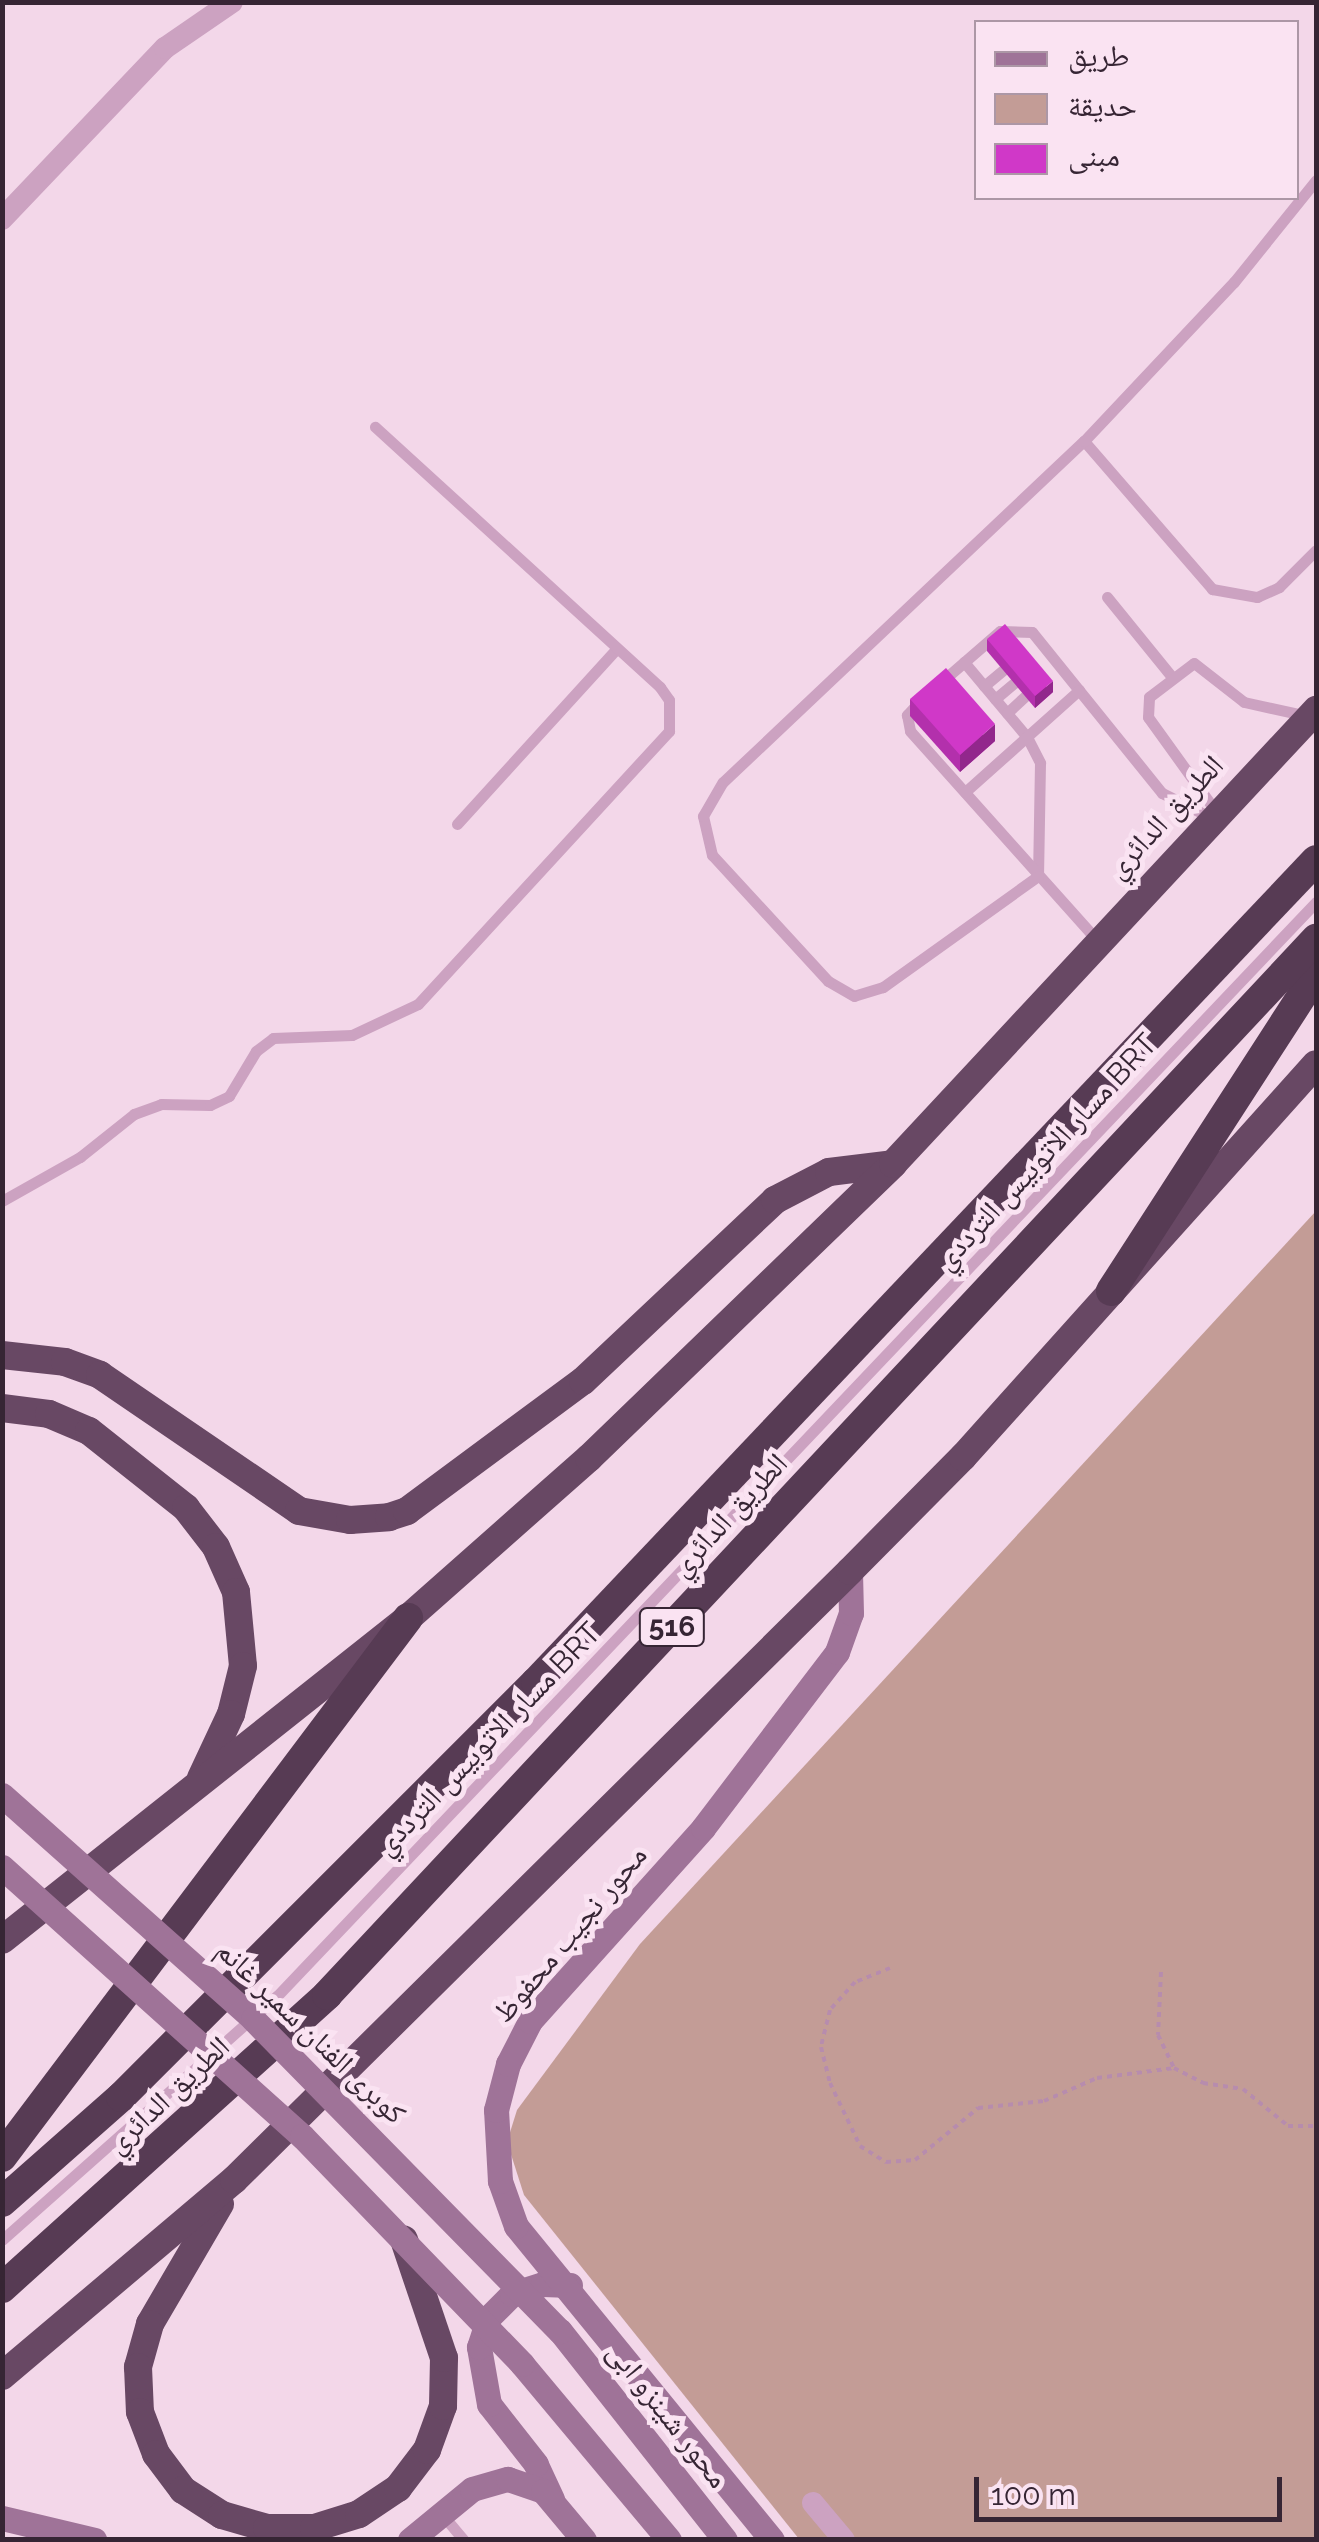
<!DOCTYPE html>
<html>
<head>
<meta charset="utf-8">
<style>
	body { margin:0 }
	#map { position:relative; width:1319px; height:2542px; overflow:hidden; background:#f3d7e9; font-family:Raleway,"Noto Naskh Arabic",sans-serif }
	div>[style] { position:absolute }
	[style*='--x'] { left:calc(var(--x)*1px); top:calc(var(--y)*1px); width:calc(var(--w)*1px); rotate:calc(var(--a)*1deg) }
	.green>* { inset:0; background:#c39c96 }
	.path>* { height:4px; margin-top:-2px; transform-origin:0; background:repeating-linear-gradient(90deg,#b78cad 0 5px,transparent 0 10px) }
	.service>* { height:11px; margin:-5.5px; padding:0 5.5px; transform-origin:5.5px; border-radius:5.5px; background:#cca2c1 }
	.minor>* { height:22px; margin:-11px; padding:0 11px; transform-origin:11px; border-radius:11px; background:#cca2c1 }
	.secondary>* { height:25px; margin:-12.5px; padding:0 12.5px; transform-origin:12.5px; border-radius:12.5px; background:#9f7398 }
	.trunk>* { height:28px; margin:-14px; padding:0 14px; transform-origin:14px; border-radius:14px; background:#684864 }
	.motorway>* { height:30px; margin:-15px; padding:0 15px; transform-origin:15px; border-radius:15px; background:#573b54 }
	.secondary-bridge>* { height:25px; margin:-12.5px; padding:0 12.5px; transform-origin:12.5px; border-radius:12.5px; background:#9f7398 }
	.wall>* { inset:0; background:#b330ac }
	.shaded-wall>* { inset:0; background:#92278c }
	.building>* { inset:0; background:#d038c8 }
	span { translate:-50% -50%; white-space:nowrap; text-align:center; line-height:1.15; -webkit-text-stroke:10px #fae3f2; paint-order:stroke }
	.shield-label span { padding:2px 8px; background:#fae3f2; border:2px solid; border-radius:8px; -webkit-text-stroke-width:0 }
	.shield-label { font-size:28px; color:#362534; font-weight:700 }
	.street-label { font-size:30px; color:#362534 }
	.frame { position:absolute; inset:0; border:5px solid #362534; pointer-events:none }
	.legend { position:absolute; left:974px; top:20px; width:325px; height:180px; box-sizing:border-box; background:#fae3f2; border:2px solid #ac97a6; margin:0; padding:12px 18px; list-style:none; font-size:30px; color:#362534 }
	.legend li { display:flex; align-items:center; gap:20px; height:50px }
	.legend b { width:50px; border:2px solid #ac97a6 }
	.scale { position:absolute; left:974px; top:2477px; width:308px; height:45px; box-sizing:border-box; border:5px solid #362534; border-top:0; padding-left:12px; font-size:30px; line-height:35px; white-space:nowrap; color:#362534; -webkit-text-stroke:8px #fae3f2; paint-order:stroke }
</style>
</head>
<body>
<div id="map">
	<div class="green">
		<div style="clip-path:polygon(1316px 1211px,1316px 2539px,799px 2539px,524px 2195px,507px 2142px,517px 2110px,640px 1944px)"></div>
	</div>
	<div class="path">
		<div style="--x:890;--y:1968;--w:38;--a:158"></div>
		<div style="--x:855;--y:1982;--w:38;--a:132"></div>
		<div style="--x:830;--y:2010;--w:38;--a:104"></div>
		<div style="--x:821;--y:2047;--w:37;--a:76"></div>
		<div style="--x:830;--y:2083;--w:70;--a:64.5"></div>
		<div style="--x:860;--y:2146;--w:31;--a:32"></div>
		<div style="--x:886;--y:2162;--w:29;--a:-4"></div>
		<div style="--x:915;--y:2160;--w:82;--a:-39.5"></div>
		<div style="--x:978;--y:2108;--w:66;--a:-6.1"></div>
		<div style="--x:1044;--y:2101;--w:58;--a:-23.5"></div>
		<div style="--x:1097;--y:2078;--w:78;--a:-7.4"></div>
		<div style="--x:1161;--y:1972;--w:63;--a:92.7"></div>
		<div style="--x:1158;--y:2035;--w:37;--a:64"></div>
		<div style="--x:1174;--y:2068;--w:33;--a:27"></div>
		<div style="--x:1203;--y:2083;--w:40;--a:8.5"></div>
		<div style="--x:1243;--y:2089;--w:58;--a:39.4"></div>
		<div style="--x:1288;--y:2126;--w:28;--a:0"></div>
	</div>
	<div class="service">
		<div style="--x:1084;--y:441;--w:196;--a:49.1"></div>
		<div style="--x:1212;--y:589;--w:46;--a:10.1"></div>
		<div style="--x:1257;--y:597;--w:24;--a:-24"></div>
		<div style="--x:1279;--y:587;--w:52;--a:-45"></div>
		<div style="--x:1107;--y:597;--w:103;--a:50.9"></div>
		<div style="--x:964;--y:662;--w:98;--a:50"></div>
		<div style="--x:1027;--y:737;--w:29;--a:63"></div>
		<div style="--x:1040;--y:763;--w:113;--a:91"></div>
		<div style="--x:940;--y:683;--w:79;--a:-40.9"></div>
		<div style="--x:1000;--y:631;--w:32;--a:2"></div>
		<div style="--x:1032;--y:632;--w:207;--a:51.1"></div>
		<div style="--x:1162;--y:793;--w:56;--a:26.6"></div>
		<div style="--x:984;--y:686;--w:25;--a:-40"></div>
		<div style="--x:995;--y:699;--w:25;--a:-40"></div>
		<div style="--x:919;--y:702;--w:18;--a:133"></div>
		<div style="--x:907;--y:715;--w:16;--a:79"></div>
		<div style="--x:910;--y:731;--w:280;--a:48.2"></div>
		<div style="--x:1007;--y:713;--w:25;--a:-43"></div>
		<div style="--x:965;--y:792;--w:153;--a:-41.8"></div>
		<div style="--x:1217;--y:813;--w:118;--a:-125.7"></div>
		<div style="--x:1148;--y:717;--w:20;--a:-87"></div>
		<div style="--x:1149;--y:697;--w:56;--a:-37.1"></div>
		<div style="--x:1194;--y:663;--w:63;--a:38"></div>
		<div style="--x:1244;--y:702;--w:60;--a:12.4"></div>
		<div style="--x:457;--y:824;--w:236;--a:-47.7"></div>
		<div style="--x:1038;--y:876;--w:191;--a:144.4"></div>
		<div style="--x:883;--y:987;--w:30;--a:163"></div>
		<div style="--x:854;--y:996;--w:30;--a:-150"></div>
		<div style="--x:828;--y:981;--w:171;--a:-132.6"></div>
		<div style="--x:712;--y:855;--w:40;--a:-103"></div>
		<div style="--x:703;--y:816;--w:39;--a:-60"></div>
		<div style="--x:723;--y:782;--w:497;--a:-43.4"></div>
		<div style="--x:1084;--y:441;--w:219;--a:-46.7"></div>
		<div style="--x:1234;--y:282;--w:131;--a:-51.2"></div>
		<div style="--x:2;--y:1201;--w:90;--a:-29.4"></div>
		<div style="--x:80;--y:1157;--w:69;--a:-38.5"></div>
		<div style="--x:134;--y:1114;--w:29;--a:-20"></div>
		<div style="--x:161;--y:1104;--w:49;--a:1.2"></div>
		<div style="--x:210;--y:1105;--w:21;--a:-25"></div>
		<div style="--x:229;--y:1096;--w:52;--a:-59"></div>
		<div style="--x:256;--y:1051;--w:21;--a:-37"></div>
		<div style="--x:273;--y:1038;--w:79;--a:-2.2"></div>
		<div style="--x:352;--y:1035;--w:73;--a:-25.2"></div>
		<div style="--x:418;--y:1004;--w:371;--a:-47.4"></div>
		<div style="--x:669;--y:731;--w:31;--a:-90"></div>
		<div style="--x:669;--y:700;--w:16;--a:-125"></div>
		<div style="--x:660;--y:687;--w:386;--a:-137.6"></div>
		<div style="--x:2;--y:2240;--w:368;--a:-41.6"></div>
		<div style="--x:277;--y:1996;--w:1509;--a:-46.48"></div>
		<div style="--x:441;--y:2513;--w:35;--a:50"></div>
	</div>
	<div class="minor">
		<div style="--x:2;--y:219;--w:236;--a:-46.4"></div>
		<div style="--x:165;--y:48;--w:81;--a:-34.5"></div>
		<div style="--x:813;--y:2503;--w:48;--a:50"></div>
	</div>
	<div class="secondary">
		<div style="--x:560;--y:2331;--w:266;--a:51.7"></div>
		<div style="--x:522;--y:2364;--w:229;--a:50.1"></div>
		<div style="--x:552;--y:2499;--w:38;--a:-115"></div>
		<div style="--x:536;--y:2464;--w:76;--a:-128.1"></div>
		<div style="--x:489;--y:2404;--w:58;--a:-100"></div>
		<div style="--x:479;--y:2347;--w:32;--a:-72"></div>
		<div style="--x:489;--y:2317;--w:33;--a:-45"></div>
		<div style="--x:512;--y:2294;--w:33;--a:-18"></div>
		<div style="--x:543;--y:2284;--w:27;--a:2"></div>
		<div style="--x:2;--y:2518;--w:95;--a:13.4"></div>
		<div style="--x:410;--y:2540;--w:80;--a:-39.4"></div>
		<div style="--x:472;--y:2489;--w:37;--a:-16"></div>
		<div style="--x:508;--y:2479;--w:37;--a:19"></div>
		<div style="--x:543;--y:2491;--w:64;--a:50.1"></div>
		<div style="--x:772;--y:2540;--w:405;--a:-129.2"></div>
		<div style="--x:516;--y:2226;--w:48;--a:-109.6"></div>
		<div style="--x:500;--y:2181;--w:71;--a:-93.2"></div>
		<div style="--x:496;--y:2110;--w:48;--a:-75.4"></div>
		<div style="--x:508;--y:2064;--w:48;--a:-62.9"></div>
		<div style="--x:530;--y:2021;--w:259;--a:-48.1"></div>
		<div style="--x:703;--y:1828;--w:221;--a:-52.7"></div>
		<div style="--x:837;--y:1652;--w:41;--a:-70.3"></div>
		<div style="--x:851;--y:1613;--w:42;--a:-91.4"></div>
	</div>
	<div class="trunk">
		<div style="--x:2;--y:1355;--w:63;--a:6.3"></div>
		<div style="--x:65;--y:1362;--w:37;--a:20"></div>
		<div style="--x:100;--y:1375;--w:241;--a:34.3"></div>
		<div style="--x:299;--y:1511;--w:52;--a:10"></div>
		<div style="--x:350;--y:1520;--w:39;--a:-4"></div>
		<div style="--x:389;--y:1517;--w:19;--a:-18"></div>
		<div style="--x:407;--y:1511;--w:219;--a:-36.5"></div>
		<div style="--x:583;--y:1381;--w:264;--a:-43.3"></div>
		<div style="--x:775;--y:1200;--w:61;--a:-27.4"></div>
		<div style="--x:829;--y:1172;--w:64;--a:-7.1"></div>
		<div style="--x:2;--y:1408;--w:47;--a:7.3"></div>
		<div style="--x:49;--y:1414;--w:43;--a:23"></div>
		<div style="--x:89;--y:1431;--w:124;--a:38.4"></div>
		<div style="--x:186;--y:1508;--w:49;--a:52.4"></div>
		<div style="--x:216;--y:1547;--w:49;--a:66"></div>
		<div style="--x:236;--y:1592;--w:74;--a:84.6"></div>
		<div style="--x:243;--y:1666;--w:49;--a:104"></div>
		<div style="--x:231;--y:1714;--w:71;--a:115.1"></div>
		<div style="--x:2;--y:1940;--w:518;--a:-38.42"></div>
		<div style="--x:408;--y:1618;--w:242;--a:-41.5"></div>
		<div style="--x:589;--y:1458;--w:423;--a:-44"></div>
		<div style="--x:893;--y:1164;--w:621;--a:-47.02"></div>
		<div style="--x:220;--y:2204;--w:139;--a:120.3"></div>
		<div style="--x:150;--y:2324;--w:45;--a:105.6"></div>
		<div style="--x:138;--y:2367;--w:45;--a:87.5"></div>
		<div style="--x:140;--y:2412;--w:45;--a:69.1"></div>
		<div style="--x:156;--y:2454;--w:45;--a:53.1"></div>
		<div style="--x:183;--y:2490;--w:46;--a:32.7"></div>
		<div style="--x:222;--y:2515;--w:47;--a:16.1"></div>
		<div style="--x:267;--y:2528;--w:47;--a:0"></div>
		<div style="--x:314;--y:2528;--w:47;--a:-17.3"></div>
		<div style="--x:359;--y:2514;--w:47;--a:-33.7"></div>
		<div style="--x:398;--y:2488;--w:48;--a:-52.7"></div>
		<div style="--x:427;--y:2450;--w:47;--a:-70"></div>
		<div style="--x:443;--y:2406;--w:48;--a:-88.8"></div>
		<div style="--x:444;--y:2358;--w:125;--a:-108.7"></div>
		<div style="--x:2;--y:2376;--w:304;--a:-40.2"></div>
		<div style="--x:234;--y:2180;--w:866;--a:-44.67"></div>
		<div style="--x:850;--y:1571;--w:161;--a:-45.3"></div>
		<div style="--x:963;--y:1457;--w:528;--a:-48.07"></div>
	</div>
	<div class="motorway">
		<div style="--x:1111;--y:1291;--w:378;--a:-57.1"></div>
		<div style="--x:2;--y:2157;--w:675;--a:-53.01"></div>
		<div style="--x:2;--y:2202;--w:159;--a:-41.4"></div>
		<div style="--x:121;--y:2097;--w:587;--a:-45"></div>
		<div style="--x:536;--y:1682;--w:1133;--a:-46.5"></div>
		<div style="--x:2;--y:2288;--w:438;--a:-42"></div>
		<div style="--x:327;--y:1995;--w:1447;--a:-46.88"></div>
	</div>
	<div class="secondary-bridge">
		<div style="--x:2;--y:1795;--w:336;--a:41.7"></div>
		<div style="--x:253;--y:2019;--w:438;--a:45.5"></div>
		<div style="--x:2;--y:1867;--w:403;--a:41.9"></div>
		<div style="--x:302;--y:2136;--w:317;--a:46"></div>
	</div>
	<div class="wall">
		<div style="clip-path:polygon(987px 639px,1053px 692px,1035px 708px,987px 651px)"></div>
		<div style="clip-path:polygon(910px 699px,995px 741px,960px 772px,910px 716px)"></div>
	</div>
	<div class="shaded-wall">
		<div style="clip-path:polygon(1053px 681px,1053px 692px,1035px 708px,1035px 696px)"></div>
		<div style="clip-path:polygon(995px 724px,995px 741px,960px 772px,960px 755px)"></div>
	</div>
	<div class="building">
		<div style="clip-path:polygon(1005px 624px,1053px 681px,1035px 696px,987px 639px)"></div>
		<div style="clip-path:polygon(946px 668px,995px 724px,960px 755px,910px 699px)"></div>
	</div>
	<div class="shield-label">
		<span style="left:672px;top:1627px">516</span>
	</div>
	<div class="street-label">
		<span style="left:1165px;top:817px;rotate:-47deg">الطريق الدائري</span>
		<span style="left:1046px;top:1152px;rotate:-47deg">مسار الاتوبيس الترددي BRT</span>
		<span style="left:729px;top:1515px;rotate:-47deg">الطريق الدائري</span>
		<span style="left:488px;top:1739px;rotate:-46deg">مسار الاتوبيس الترددي BRT</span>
		<span style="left:570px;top:1934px;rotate:-50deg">محور نجيب محفوظ</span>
		<span style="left:311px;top:2032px;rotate:44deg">كوبرى الفنان سمير غانم</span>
		<span style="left:168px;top:2095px;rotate:-43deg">الطريق الدائري</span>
		<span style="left:668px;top:2415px;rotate:52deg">محور شينزو ابى</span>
	</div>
	<div class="frame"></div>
	<ul class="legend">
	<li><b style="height:12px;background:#9f7398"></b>طريق</li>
	<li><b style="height:28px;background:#c39c96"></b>حديقة</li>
	<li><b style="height:28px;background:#d038c8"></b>مبنى</li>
	</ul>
	<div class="scale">100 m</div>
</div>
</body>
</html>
